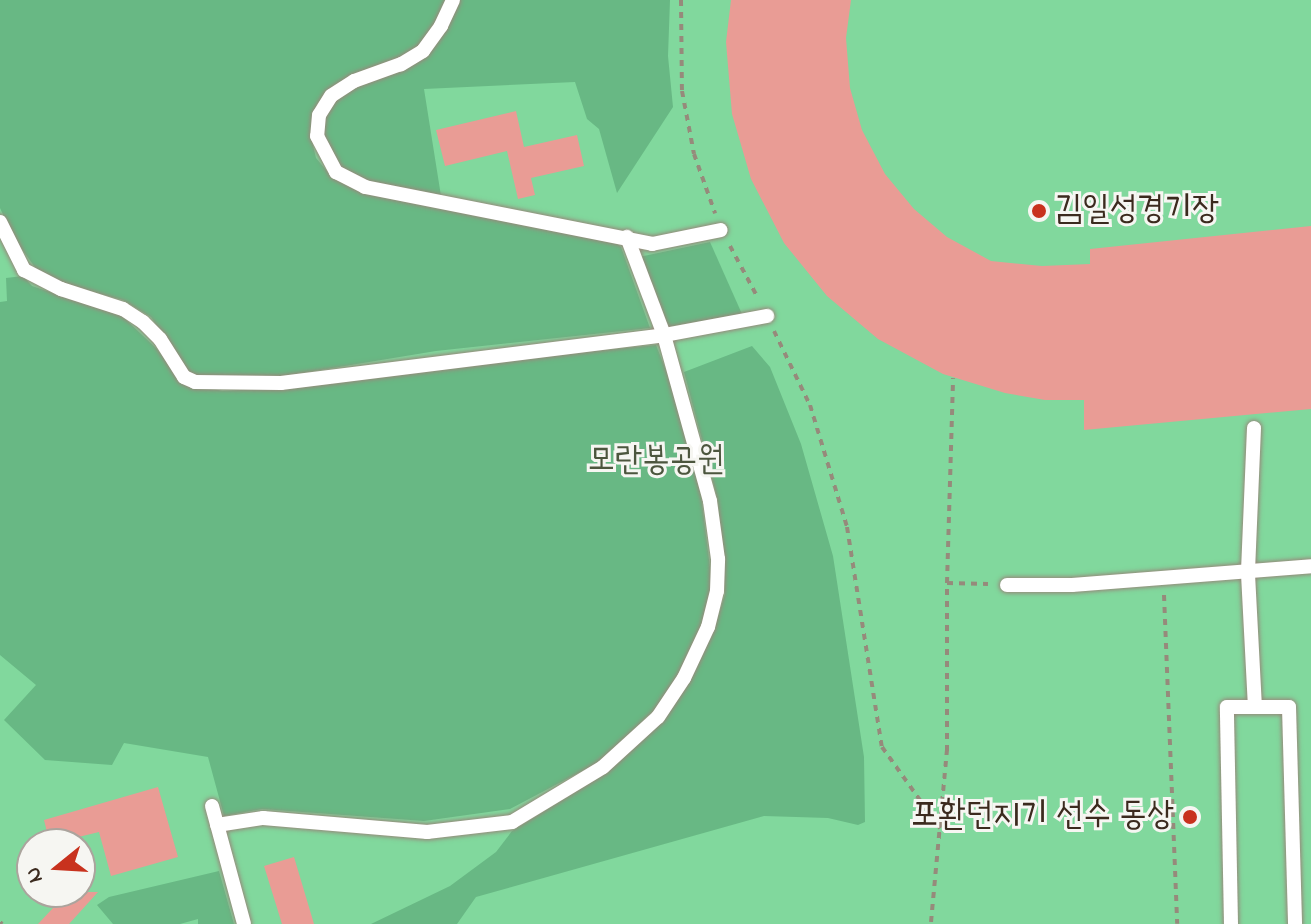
<!DOCTYPE html>
<html>
<head>
<meta charset="utf-8">
<style>
	body { margin:0 }
	#map { position:relative; width:1311px; height:924px; overflow:hidden; background:#f1ead8; font-family:"Indie Flower","Poor Story",sans-serif }
	div>[style] { position:absolute }
	[style*='--x'] { left:calc(var(--x)*1px); top:calc(var(--y)*1px); width:calc(var(--w)*1px); rotate:calc(var(--a)*1deg) }
	.green>* { inset:0; background:#81d89d }
	.forest>* { inset:0; background:#68b884 }
	.building>* { inset:0; background:#e99c95 }
	.path>* { height:4px; margin-top:-2px; transform-origin:0; background:repeating-linear-gradient(90deg,#968a7b 0 6px,transparent 0 12px) }
	.roads { filter:drop-shadow(0 0 2px #968a7b) drop-shadow(0 0 2px #968a7b) }
	.lane>* { height:14px; margin:-7px; padding:0 7px; transform-origin:7px; border-radius:7px; background:#fff }
	.dots>* { width:22px; height:22px; translate:-50% -50%; box-sizing:border-box; border:4px solid #f6f6f2; border-radius:50% }
	span { translate:-50% -50%; white-space:nowrap; text-align:center; line-height:1.15; -webkit-text-stroke:6px #f6f6f2; paint-order:stroke }
	.poi-label { font-size:34px; color:#3b2a1e }
	.left { translate:0 -50%; text-align:left }
	.right { translate:-100% -50%; text-align:right }
	.park-label { font-size:34px; color:#4c563e }
	.north { position:absolute; left:16px; top:828px; width:80px; height:80px; box-sizing:border-box; background:#f6f6f2; border:2px solid #aba49d; border-radius:50%; rotate:252deg; font-size:22px; font-weight:700; line-height:32px; text-align:center; color:#3b2a1e }
	.north::after { content:''; display:block; margin:auto; width:28px; height:36px; background:#c8321e; clip-path:polygon(50% 0,100% 100%,50% 72%,0 100%) }
</style>
</head>
<body>
<div id="map">
	<div class="green">
		<div style="clip-path:polygon(evenodd,0 0,1311px 0,1311px 924px,0 924px,0 0,32px 844px,80px 844px,80px 892px,32px 892px,32px 844px)"></div>
	</div>
	<div class="forest">
		<div style="clip-path:polygon(0 0,447px 0,435px 25px,417px 47px,401px 58px,358px 72px,334px 85px,317px 104px,311px 137px,316px 158px,332px 177px,612px 238px,621px 247px,650px 328px,436px 351px,278px 377px,197px 376px,188px 372px,151px 317px,123px 300px,60px 283px,39px 273px,14px 238px,0 208px)"></div>
		<div style="clip-path:polygon(458px 0,670px 0,668px 56px,673px 107px,617px 193px,599px 129px,587px 119px,575px 82px,424px 89px,441px 196px,365px 181px,339px 168px,324px 140px,324px 115px,333px 103px,356px 86px,410px 66px)"></div>
		<div style="clip-path:polygon(710px 242px,742px 314px,667px 327px,639px 257px)"></div>
		<div style="clip-path:polygon(23px 276px,32px 286px,122px 316px,157px 349px,180px 380px,222px 391px,281px 388px,439px 366px,656px 345px,671px 383px,701px 495px,712px 584px,706px 618px,679px 676px,655px 709px,599px 762px,510px 809px,424px 821px,262px 809px,224px 816px,208px 757px,124px 743px,112px 765px,45px 760px,4px 720px,36px 685px,0 655px,0 302px,7px 301px,6px 278px)"></div>
		<div style="clip-path:polygon(752px 346px,770px 367px,801px 444px,833px 556px,864px 757px,865px 822px,858px 825px,828px 818px,764px 816px,476px 897px,457px 924px,371px 924px,450px 886px,496px 852px,512px 831px,605px 774px,662px 720px,715px 627px,725px 594px,718px 501px,684px 372px)"></div>
		<div style="clip-path:polygon(219px 871px,234px 924px,198px 924px,198px 919px,180px 924px,113px 924px,97px 905px,109px 897px)"></div>
	</div>
	<div class="building">
		<div style="clip-path:polygon(731px 0,851px 0,846px 38px,850px 88px,862px 130px,885px 174px,914px 209px,947px 237px,991px 261px,1042px 266px,1090px 264px,1090px 249px,1311px 226px,1311px 409px,1084px 430px,1084px 400px,1045px 400px,1005px 393px,943px 374px,878px 339px,827px 296px,784px 243px,751px 179px,732px 114px,726px 42px)"></div>
		<div style="clip-path:polygon(516px 111px,524px 147px,577px 135px,584px 166px,531px 178px,535px 195px,518px 199px,507px 151px,445px 166px,436px 130px)"></div>
		<div style="clip-path:polygon(158px 787px,178px 857px,111px 876px,99px 832px,50px 844px,44px 820px)"></div>
		<div style="clip-path:polygon(294px 857px,314px 924px,282px 924px,264px 866px)"></div>
		<div style="clip-path:polygon(68px 892px,98px 892px,69px 924px,38px 924px)"></div>
	</div>
	<div class="path">
		<div style="--x:681;--y:0;--w:91;--a:89.4"></div>
		<div style="--x:682;--y:91;--w:64;--a:79.2"></div>
		<div style="--x:694;--y:154;--w:63;--a:70.4"></div>
		<div style="--x:730;--y:246;--w:59;--a:61.7"></div>
		<div style="--x:774;--y:331;--w:82;--a:64.1"></div>
		<div style="--x:810;--y:405;--w:127;--a:73.1"></div>
		<div style="--x:847;--y:527;--w:223;--a:81"></div>
		<div style="--x:882;--y:747;--w:100;--a:54.4"></div>
		<div style="--x:947;--y:583;--w:41;--a:1.4"></div>
		<div style="--x:1164;--y:595;--w:329;--a:87.7"></div>
		<div style="--x:0;--y:922;--w:3;--a:45"></div>
		<div style="--x:931;--y:922;--w:172;--a:-84.7"></div>
		<div style="--x:947;--y:751;--w:168;--a:-90"></div>
		<div style="--x:947;--y:583;--w:205;--a:-88.3"></div>
	</div>
	<div class="roads">
		<div class="lane">
			<div style="--x:453;--y:0;--w:29;--a:115"></div>
			<div style="--x:441;--y:26;--w:31;--a:126"></div>
			<div style="--x:423;--y:51;--w:26;--a:149"></div>
			<div style="--x:401;--y:64;--w:50;--a:160.1"></div>
			<div style="--x:354;--y:81;--w:27;--a:147"></div>
			<div style="--x:331;--y:96;--w:22;--a:122"></div>
			<div style="--x:319;--y:115;--w:21;--a:95"></div>
			<div style="--x:317;--y:136;--w:41;--a:62.2"></div>
			<div style="--x:336;--y:172;--w:33;--a:27"></div>
			<div style="--x:365;--y:187;--w:293;--a:11.2"></div>
			<div style="--x:652;--y:244;--w:70;--a:-11.5"></div>
			<div style="--x:0;--y:222;--w:54;--a:63.4"></div>
			<div style="--x:24;--y:270;--w:42;--a:27.2"></div>
			<div style="--x:61;--y:289;--w:65;--a:17.9"></div>
			<div style="--x:123;--y:309;--w:24;--a:33"></div>
			<div style="--x:143;--y:322;--w:24;--a:45"></div>
			<div style="--x:160;--y:339;--w:45;--a:57.7"></div>
			<div style="--x:184;--y:377;--w:12;--a:24"></div>
			<div style="--x:195;--y:382;--w:86;--a:0.7"></div>
			<div style="--x:281;--y:383;--w:386;--a:-7.1"></div>
			<div style="--x:664;--y:335;--w:105;--a:-10.5"></div>
			<div style="--x:1254;--y:428;--w:146;--a:92.4"></div>
			<div style="--x:1248;--y:574;--w:133;--a:87"></div>
			<div style="--x:1007;--y:585;--w:65;--a:0"></div>
			<div style="--x:1072;--y:585;--w:240;--a:-4.5"></div>
			<div style="--x:212;--y:806;--w:122;--a:74.8"></div>
			<div style="--x:217;--y:825;--w:47;--a:-8.7"></div>
			<div style="--x:263;--y:818;--w:165;--a:4.9"></div>
			<div style="--x:427;--y:832;--w:86;--a:-6.7"></div>
			<div style="--x:512;--y:822;--w:106;--a:-31.1"></div>
			<div style="--x:603;--y:767;--w:74;--a:-42.3"></div>
			<div style="--x:658;--y:717;--w:47;--a:-56.3"></div>
			<div style="--x:684;--y:678;--w:56;--a:-64.8"></div>
			<div style="--x:708;--y:627;--w:37;--a:-76"></div>
			<div style="--x:717;--y:591;--w:32;--a:-88"></div>
			<div style="--x:718;--y:559;--w:59;--a:-97.9"></div>
			<div style="--x:710;--y:501;--w:172;--a:-105.5"></div>
			<div style="--x:664;--y:335;--w:105;--a:-110.7"></div>
			<div style="--x:1231;--y:924;--w:217;--a:-91.1"></div>
			<div style="--x:1227;--y:707;--w:62;--a:0"></div>
			<div style="--x:1289;--y:707;--w:217;--a:88.4"></div>
		</div>
	</div>
	<div class="dots">
		<div style="left:1039px;top:211px;background:#c8321e"></div>
		<div style="left:1190px;top:817px;background:#c8321e"></div>
	</div>
	<div class="poi-label">
		<span class="left" style="left:1055px;top:211px">김일성경기장</span>
		<span class="right" style="left:1174px;top:817px">포환던지기 선수 동상</span>
	</div>
	<div class="park-label">
		<span style="left:656px;top:462px">모란봉공원</span>
	</div>
	<div class="north">N</div>
</div>
</body>
</html>
